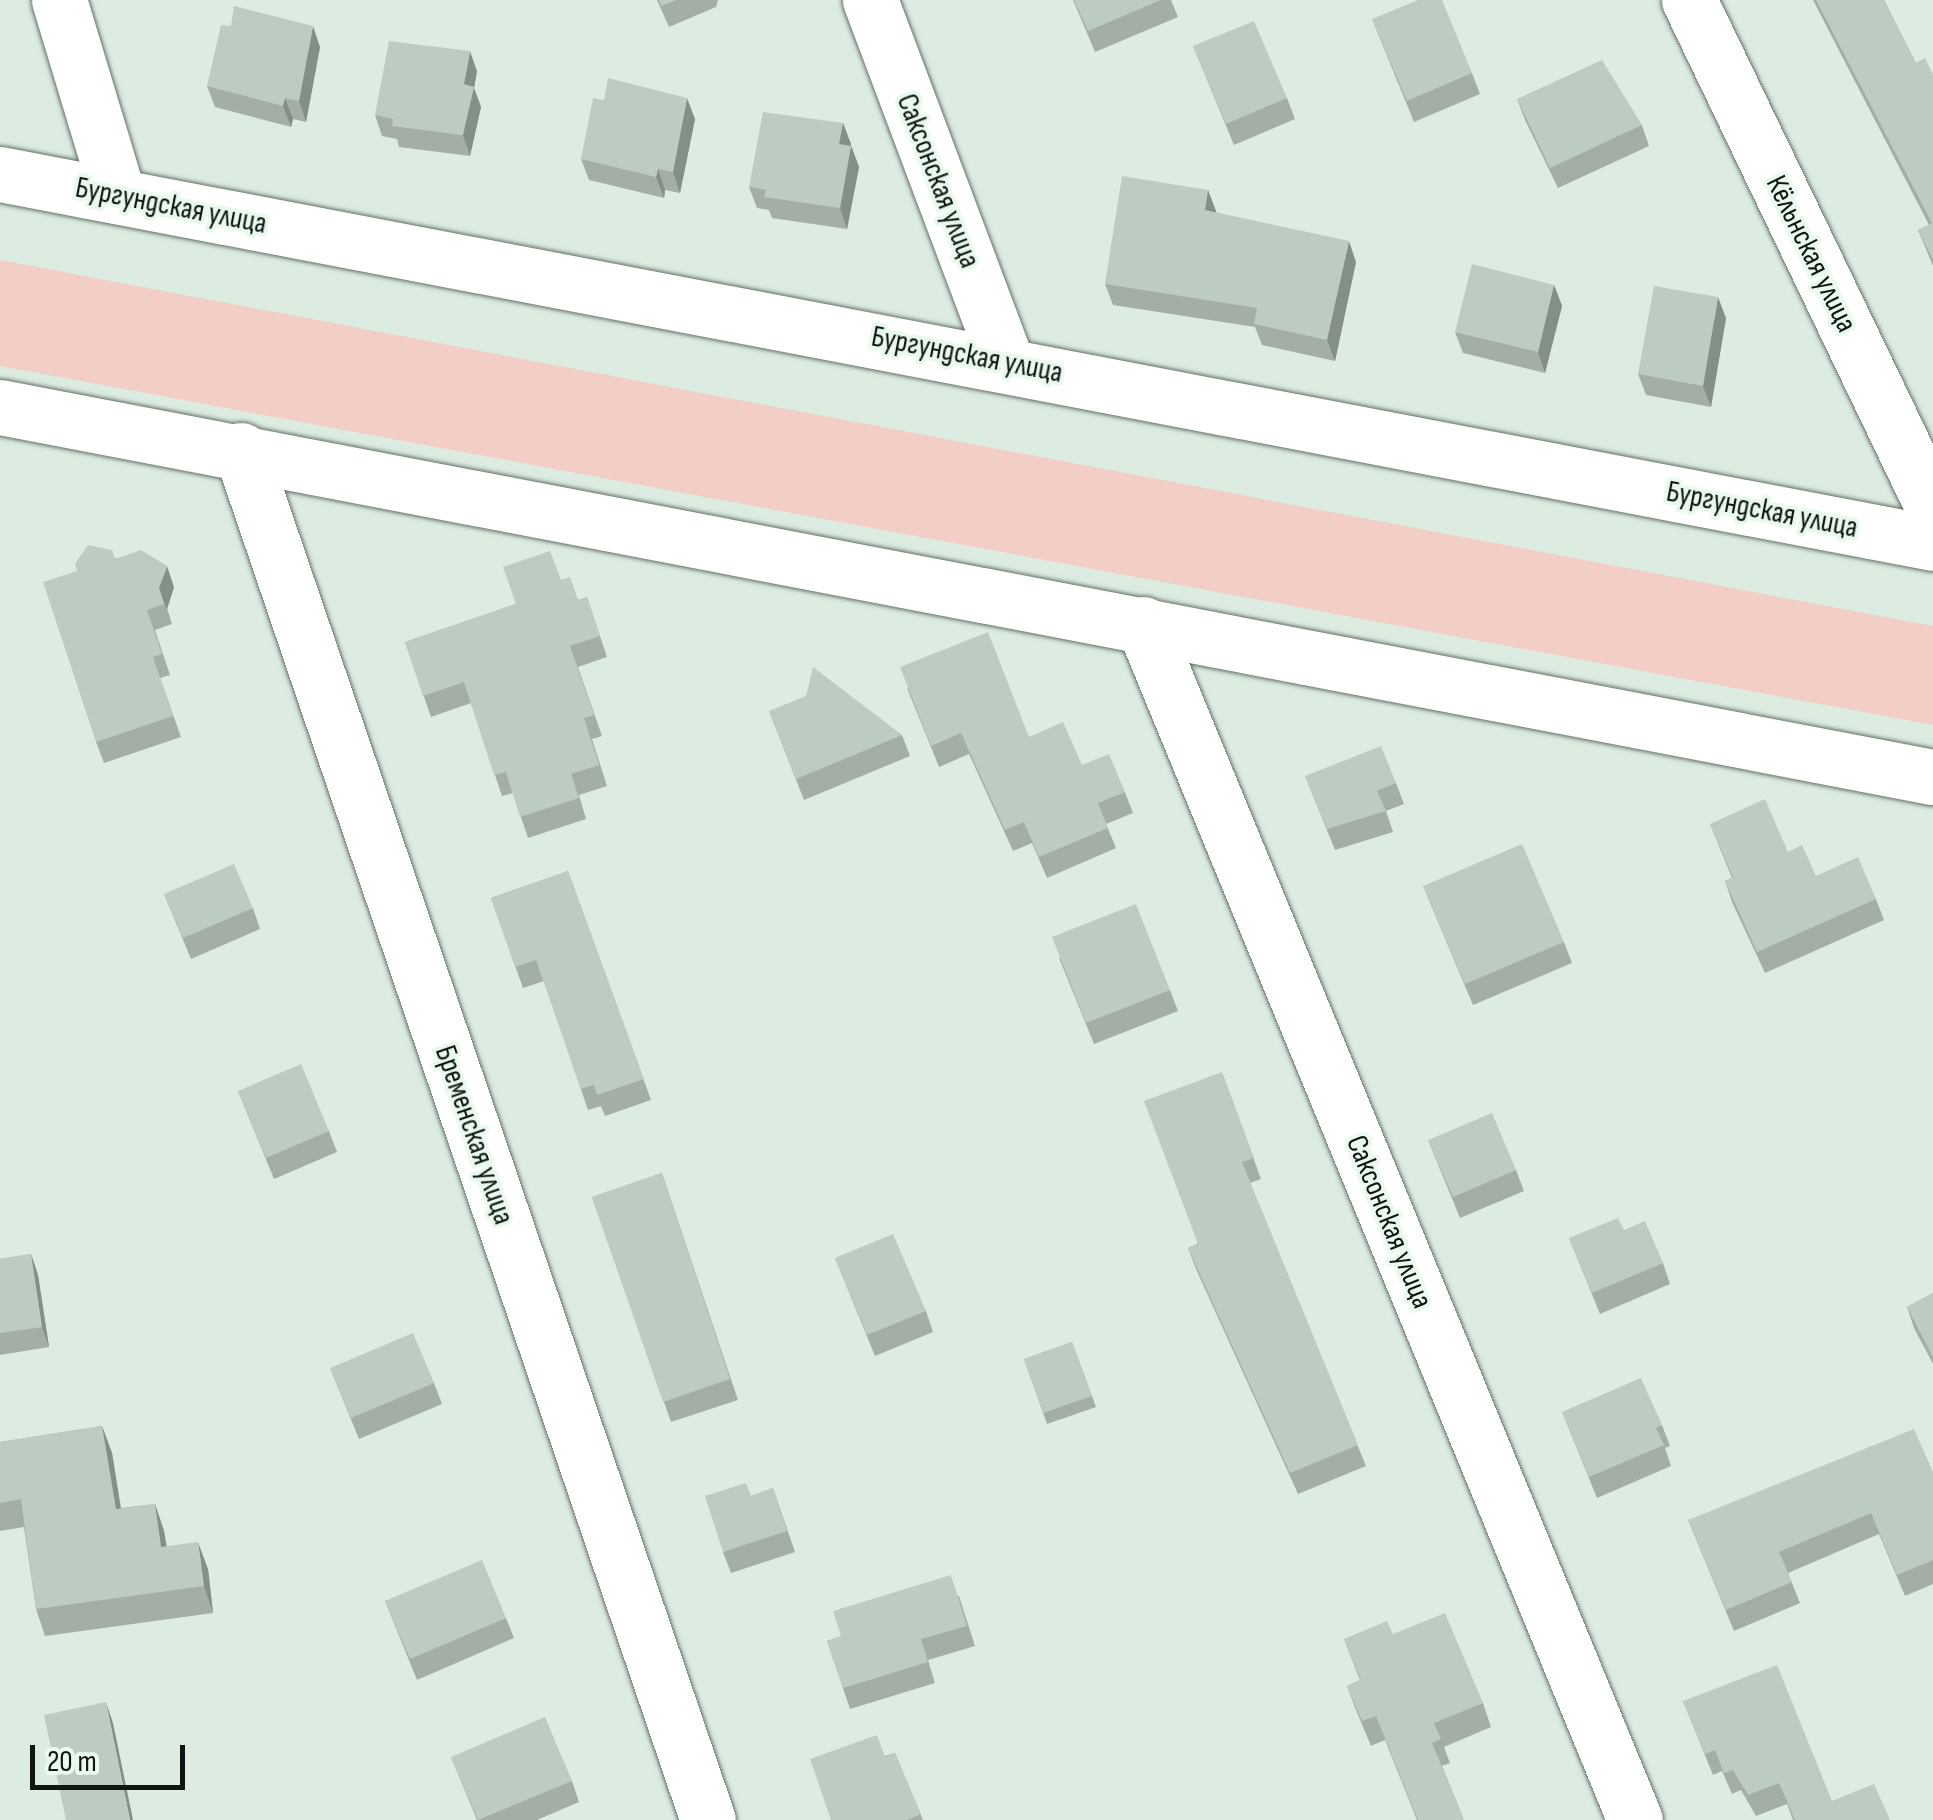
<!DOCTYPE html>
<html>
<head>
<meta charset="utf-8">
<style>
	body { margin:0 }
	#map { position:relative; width:1933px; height:1820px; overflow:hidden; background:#dcece1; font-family:"Sofia Sans Condensed",sans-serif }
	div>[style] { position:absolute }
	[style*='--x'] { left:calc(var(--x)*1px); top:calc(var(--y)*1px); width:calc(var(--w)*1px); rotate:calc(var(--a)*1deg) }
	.green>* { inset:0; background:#f3cec6 }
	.roads { filter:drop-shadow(0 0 2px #637168) drop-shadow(0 0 2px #637168) }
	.minor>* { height:55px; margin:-27.5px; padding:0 27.5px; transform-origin:27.5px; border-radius:27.5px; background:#fff }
	.wall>* { inset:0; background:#a3afa6 }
	.shaded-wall>* { inset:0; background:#848f87 }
	.building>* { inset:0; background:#bdccc1 }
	span { translate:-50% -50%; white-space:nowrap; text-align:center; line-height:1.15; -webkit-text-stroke:8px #e9f9ee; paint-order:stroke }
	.street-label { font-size:30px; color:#101511 }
	.scale { position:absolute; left:30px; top:1745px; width:155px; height:45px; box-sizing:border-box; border:5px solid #101511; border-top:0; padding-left:12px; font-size:30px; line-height:35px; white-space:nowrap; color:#101511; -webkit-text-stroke:8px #e9f9ee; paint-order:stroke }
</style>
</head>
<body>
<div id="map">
	<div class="green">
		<div style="clip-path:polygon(0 260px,1933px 626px,1933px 725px,0 366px)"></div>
	</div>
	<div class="roads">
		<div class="minor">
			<div style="--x:59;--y:0;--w:205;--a:73.2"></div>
			<div style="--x:870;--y:0;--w:387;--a:69.4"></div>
			<div style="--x:1689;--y:0;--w:564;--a:64.34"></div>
			<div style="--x:0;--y:174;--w:1968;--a:10.81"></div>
			<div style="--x:0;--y:407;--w:1968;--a:10.84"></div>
			<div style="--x:241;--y:450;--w:1447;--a:71.18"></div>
			<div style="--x:1143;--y:624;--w:1293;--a:67.64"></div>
		</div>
	</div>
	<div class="wall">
		<div style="clip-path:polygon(657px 0,718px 0,716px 7px,669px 27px)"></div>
		<div style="clip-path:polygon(1073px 0,1171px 0,1178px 17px,1095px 52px)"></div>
		<div style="clip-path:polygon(1813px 0,1884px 0,1916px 63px,1933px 75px,1933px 266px,1918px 230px,1929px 225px)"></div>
		<div style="clip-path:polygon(1372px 19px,1472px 73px,1480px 94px,1414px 122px)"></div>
		<div style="clip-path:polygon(1193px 46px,1287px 98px,1295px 119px,1234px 145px)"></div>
		<div style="clip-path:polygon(320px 47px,306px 122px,293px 119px,291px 127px,215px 107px,207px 86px)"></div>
		<div style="clip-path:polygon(477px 71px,474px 88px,481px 107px,470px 156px,399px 147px,397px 139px,382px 136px,375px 115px)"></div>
		<div style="clip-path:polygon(1517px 99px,1642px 125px,1649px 146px,1558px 188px,1525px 120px)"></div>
		<div style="clip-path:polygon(695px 119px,680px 193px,665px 190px,664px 198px,589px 180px,581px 159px)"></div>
		<div style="clip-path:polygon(843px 123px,859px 167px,847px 229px,772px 218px,769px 210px,757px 208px,749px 187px)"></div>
		<div style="clip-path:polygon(1208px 190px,1216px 212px,1356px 262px,1335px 361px,1262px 345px,1255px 327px,1113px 305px,1105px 284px)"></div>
		<div style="clip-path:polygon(1554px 285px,1562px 306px,1545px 373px,1463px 353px,1455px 332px)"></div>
		<div style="clip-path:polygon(1726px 318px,1711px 407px,1646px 395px,1638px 374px)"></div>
		<div style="clip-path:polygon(115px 558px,174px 587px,167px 609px,172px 624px,155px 630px,170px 675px,160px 678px,181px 737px,104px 763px,96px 742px)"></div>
		<div style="clip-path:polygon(561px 580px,578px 600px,587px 597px,607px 657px,578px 667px,602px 736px,592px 739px,607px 786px,579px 795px,586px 819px,528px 838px,513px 793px,502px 796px,471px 703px,431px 717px,405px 642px,516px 604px)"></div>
		<div style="clip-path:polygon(907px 688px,1029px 737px,1125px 792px,1133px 813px,1106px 824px,1116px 848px,1047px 878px,1032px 843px,1013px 851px,969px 754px,939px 767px)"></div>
		<div style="clip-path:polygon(769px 711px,902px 735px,910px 756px,804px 800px)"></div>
		<div style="clip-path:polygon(1305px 776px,1396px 783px,1404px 804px,1386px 811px,1393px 832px,1335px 850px)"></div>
		<div style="clip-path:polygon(1710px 824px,1788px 852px,1816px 876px,1876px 899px,1884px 920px,1765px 973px,1732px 902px,1725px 881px,1732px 878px)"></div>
		<div style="clip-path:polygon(568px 871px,651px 1100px,605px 1116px,601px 1106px,588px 1110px,544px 981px,523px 988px,491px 898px)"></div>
		<div style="clip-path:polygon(1423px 886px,1564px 942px,1572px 963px,1473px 1005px)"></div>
		<div style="clip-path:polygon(164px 894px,253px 908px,260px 929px,191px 959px)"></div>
		<div style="clip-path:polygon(1059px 958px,1170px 990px,1178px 1011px,1094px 1044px)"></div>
		<div style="clip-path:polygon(1222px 1072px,1261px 1179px,1250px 1183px,1366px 1466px,1298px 1494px,1196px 1269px,1188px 1248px,1197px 1244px)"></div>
		<div style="clip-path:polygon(238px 1091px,329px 1131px,337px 1152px,274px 1179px)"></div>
		<div style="clip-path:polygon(1428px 1140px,1516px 1170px,1524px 1191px,1460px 1218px)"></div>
		<div style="clip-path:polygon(662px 1173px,738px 1400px,671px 1422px,592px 1197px)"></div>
		<div style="clip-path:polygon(1624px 1230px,1663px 1263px,1670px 1284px,1600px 1314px,1569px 1238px)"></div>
		<div style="clip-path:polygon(31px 1254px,38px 1275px,49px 1347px,0 1355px,0 1259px)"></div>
		<div style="clip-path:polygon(835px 1258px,926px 1311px,933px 1332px,875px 1356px)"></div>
		<div style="clip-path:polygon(1933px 1293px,1933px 1364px,1914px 1328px,1907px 1307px)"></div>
		<div style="clip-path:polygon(1072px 1342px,1096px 1407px,1047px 1424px,1024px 1359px)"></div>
		<div style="clip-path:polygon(330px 1368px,434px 1383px,442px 1404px,359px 1439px)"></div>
		<div style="clip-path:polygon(1562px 1412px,1662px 1425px,1670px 1446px,1665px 1448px,1671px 1466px,1597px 1498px)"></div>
		<div style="clip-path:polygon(102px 1426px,112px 1453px,121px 1508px,155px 1504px,164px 1531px,167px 1546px,208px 1569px,213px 1613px,45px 1636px,36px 1609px,24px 1527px,0 1531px,0 1442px)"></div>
		<div style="clip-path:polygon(1933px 1472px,1933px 1584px,1905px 1596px,1879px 1534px,1788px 1573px,1800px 1603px,1734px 1631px,1688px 1520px)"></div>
		<div style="clip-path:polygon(773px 1488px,795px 1552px,731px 1573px,723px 1552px,751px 1496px)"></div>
		<div style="clip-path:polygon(959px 1596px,975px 1646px,928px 1660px,935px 1683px,850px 1709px,827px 1641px)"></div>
		<div style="clip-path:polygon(385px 1601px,506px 1618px,514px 1638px,417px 1680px)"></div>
		<div style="clip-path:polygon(1393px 1634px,1483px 1703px,1491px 1727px,1444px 1747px,1450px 1763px,1442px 1766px,1464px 1820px,1417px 1820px,1385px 1740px,1371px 1746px,1356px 1710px,1347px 1686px,1360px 1680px,1344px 1639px)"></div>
		<div style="clip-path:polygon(1683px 1701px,1832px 1801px,1890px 1820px,1793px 1820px,1787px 1804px,1756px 1816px,1741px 1790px,1732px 1794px,1722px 1771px,1713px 1775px)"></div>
		<div style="clip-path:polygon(895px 1753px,923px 1820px,831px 1820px,885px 1756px)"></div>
		<div style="clip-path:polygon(451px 1757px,572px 1781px,579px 1802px,537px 1820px,477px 1820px)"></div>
	</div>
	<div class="shaded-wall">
		<div style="clip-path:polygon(313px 26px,320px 47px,306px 122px,299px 101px)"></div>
		<div style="clip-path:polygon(470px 51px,477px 71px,474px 88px,481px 107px,470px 156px,463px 135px,464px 84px)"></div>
		<div style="clip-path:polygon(285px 98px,293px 119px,291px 127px,283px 106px)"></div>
		<div style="clip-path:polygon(687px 98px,695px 119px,680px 193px,673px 172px)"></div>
		<div style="clip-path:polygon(843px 123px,851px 144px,847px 165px,839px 144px)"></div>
		<div style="clip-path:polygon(851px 146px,859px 167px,847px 229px,840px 208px)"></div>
		<div style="clip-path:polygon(658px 169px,665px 190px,664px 198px,656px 177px)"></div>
		<div style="clip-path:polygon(1208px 190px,1216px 211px,1213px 231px,1205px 210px)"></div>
		<div style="clip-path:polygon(1349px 241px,1356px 262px,1335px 361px,1327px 340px)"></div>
		<div style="clip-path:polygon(1554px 285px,1562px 306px,1545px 373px,1538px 352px)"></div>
		<div style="clip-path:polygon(1718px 297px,1726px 318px,1711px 407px,1703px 386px)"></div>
		<div style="clip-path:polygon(167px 566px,174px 587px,167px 609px,172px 624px,159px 588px)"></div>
		<div style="clip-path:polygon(31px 1254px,38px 1275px,49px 1347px,42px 1327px)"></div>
		<div style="clip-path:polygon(102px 1426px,112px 1453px,125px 1536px,116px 1509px)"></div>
		<div style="clip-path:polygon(155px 1504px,164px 1531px,170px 1574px,161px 1547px)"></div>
		<div style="clip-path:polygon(198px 1542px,208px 1569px,213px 1613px,204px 1586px)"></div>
		<div style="clip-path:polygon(106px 1702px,113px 1723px,133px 1820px,130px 1820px)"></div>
	</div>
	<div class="building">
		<div style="clip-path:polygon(659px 0,676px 0,661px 6px)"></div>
		<div style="clip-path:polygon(1074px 0,1161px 0,1088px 31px)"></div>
		<div style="clip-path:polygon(1418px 0,1442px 0,1472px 73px,1407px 101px,1372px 19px)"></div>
		<div style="clip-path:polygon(1816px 0,1884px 0,1916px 63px,1925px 58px,1933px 75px,1933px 260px,1918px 230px,1932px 223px)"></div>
		<div style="clip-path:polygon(234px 6px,313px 26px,299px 101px,285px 98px,283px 106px,207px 86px,221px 25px,231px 26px)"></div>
		<div style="clip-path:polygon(1254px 21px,1287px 98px,1226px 124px,1193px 46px)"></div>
		<div style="clip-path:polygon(389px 41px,470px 51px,464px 84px,474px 87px,463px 135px,392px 126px,393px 119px,375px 115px)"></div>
		<div style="clip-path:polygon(1602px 60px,1642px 125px,1550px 168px,1517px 99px)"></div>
		<div style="clip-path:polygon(608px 78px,687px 98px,673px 172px,658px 169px,656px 177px,581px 159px,593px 98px,604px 100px)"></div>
		<div style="clip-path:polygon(763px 112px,843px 123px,839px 144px,851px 146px,840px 208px,764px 197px,766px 190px,749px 187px)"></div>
		<div style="clip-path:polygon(1122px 176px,1208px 190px,1205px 210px,1349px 241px,1327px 340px,1254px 324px,1257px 308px,1105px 284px)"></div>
		<div style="clip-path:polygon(1472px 264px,1554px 285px,1538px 352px,1455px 332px)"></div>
		<div style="clip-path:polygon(1654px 286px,1718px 297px,1703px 386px,1638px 374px)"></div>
		<div style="clip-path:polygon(88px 545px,112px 550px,115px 559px,141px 550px,167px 566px,159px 588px,164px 604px,147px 610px,162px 654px,153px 657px,173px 716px,96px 742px,43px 582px,77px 571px,75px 564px)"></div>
		<div style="clip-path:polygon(550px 551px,561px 580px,570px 577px,578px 600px,587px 597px,600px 636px,570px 646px,594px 715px,584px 718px,599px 765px,571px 774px,579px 798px,520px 817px,506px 772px,494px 775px,464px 682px,423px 696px,405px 642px,516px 604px,503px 567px)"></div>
		<div style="clip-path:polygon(988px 632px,1029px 737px,1063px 722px,1082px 765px,1109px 754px,1125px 792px,1098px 803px,1108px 828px,1039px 857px,1024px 822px,1005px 830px,961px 733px,931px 746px,900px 667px)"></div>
		<div style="clip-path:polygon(813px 667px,902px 735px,796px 779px,769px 711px,806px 696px)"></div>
		<div style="clip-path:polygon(1381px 746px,1396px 783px,1377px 791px,1386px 811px,1327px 829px,1305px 776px)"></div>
		<div style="clip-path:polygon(1765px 799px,1788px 852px,1802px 845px,1816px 876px,1858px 857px,1876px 899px,1757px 952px,1725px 881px,1733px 877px,1710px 824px)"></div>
		<div style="clip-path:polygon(1522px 844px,1564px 942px,1465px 984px,1423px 886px)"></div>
		<div style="clip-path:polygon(234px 864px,253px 908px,183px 938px,164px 894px)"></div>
		<div style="clip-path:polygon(568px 871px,644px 1079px,597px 1095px,594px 1085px,581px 1089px,536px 960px,515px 967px,491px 898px)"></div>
		<div style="clip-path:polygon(1136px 904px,1170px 990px,1086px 1023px,1052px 937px)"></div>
		<div style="clip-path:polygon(301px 1064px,329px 1131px,266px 1158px,238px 1091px)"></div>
		<div style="clip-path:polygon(1222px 1072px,1254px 1158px,1242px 1162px,1358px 1445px,1290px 1473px,1188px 1248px,1198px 1244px,1144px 1101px)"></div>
		<div style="clip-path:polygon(1492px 1113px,1516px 1170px,1453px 1197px,1428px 1140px)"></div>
		<div style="clip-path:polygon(662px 1173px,730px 1379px,663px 1402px,592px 1197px)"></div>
		<div style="clip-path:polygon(1618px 1218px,1624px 1230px,1645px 1221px,1663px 1263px,1592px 1293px,1569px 1238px)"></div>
		<div style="clip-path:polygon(893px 1234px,926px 1311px,867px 1335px,835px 1258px)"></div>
		<div style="clip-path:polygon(31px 1254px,42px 1327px,0 1333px,0 1259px)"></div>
		<div style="clip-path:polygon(1933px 1293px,1933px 1357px,1907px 1307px)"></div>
		<div style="clip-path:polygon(413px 1333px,434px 1383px,351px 1418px,330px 1368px)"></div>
		<div style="clip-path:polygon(1072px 1342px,1092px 1396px,1043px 1413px,1024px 1359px)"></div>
		<div style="clip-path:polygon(1641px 1378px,1662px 1425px,1656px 1428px,1664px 1445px,1589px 1477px,1562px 1412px)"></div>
		<div style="clip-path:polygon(102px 1426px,116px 1509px,155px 1504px,161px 1547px,198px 1542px,204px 1586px,36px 1609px,21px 1499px,0 1503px,0 1442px)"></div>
		<div style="clip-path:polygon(1914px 1429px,1933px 1472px,1933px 1560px,1897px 1575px,1871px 1513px,1779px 1552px,1792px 1582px,1726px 1610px,1688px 1520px)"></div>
		<div style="clip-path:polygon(746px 1483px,751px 1496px,773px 1488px,787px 1531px,723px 1552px,705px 1496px)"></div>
		<div style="clip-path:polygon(482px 1560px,506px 1618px,410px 1659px,385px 1601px)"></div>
		<div style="clip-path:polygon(951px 1575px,967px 1626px,921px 1639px,928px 1662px,843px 1688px,827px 1641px,841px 1636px,833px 1611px)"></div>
		<div style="clip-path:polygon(1445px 1613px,1483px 1703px,1434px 1723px,1441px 1739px,1432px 1743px,1464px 1820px,1418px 1820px,1376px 1716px,1362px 1721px,1347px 1686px,1361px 1680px,1344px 1639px,1387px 1621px,1393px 1634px)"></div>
		<div style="clip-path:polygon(1777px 1665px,1832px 1801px,1874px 1784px,1890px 1820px,1795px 1820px,1779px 1783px,1748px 1795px,1733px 1770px,1724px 1773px,1715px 1750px,1705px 1754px,1683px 1701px)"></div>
		<div style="clip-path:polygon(106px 1702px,130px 1820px,66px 1820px,44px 1715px)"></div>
		<div style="clip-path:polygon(545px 1717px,572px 1781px,478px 1820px,451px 1757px)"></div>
		<div style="clip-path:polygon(877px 1735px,885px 1757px,895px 1753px,921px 1814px,907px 1820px,831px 1820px,810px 1759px)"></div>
	</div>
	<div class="street-label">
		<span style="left:938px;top:181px;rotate:69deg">Саксонская улица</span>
		<span style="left:171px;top:206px;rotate:11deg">Бургундская улица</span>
		<span style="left:1811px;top:254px;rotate:64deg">Кёльнская улица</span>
		<span style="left:967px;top:355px;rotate:11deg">Бургундская улица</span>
		<span style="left:1762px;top:510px;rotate:11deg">Бургундская улица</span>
		<span style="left:474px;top:1135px;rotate:71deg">Бременская улица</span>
		<span style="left:1389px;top:1222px;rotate:68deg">Саксонская улица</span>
	</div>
	<div class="scale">20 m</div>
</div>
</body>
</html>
